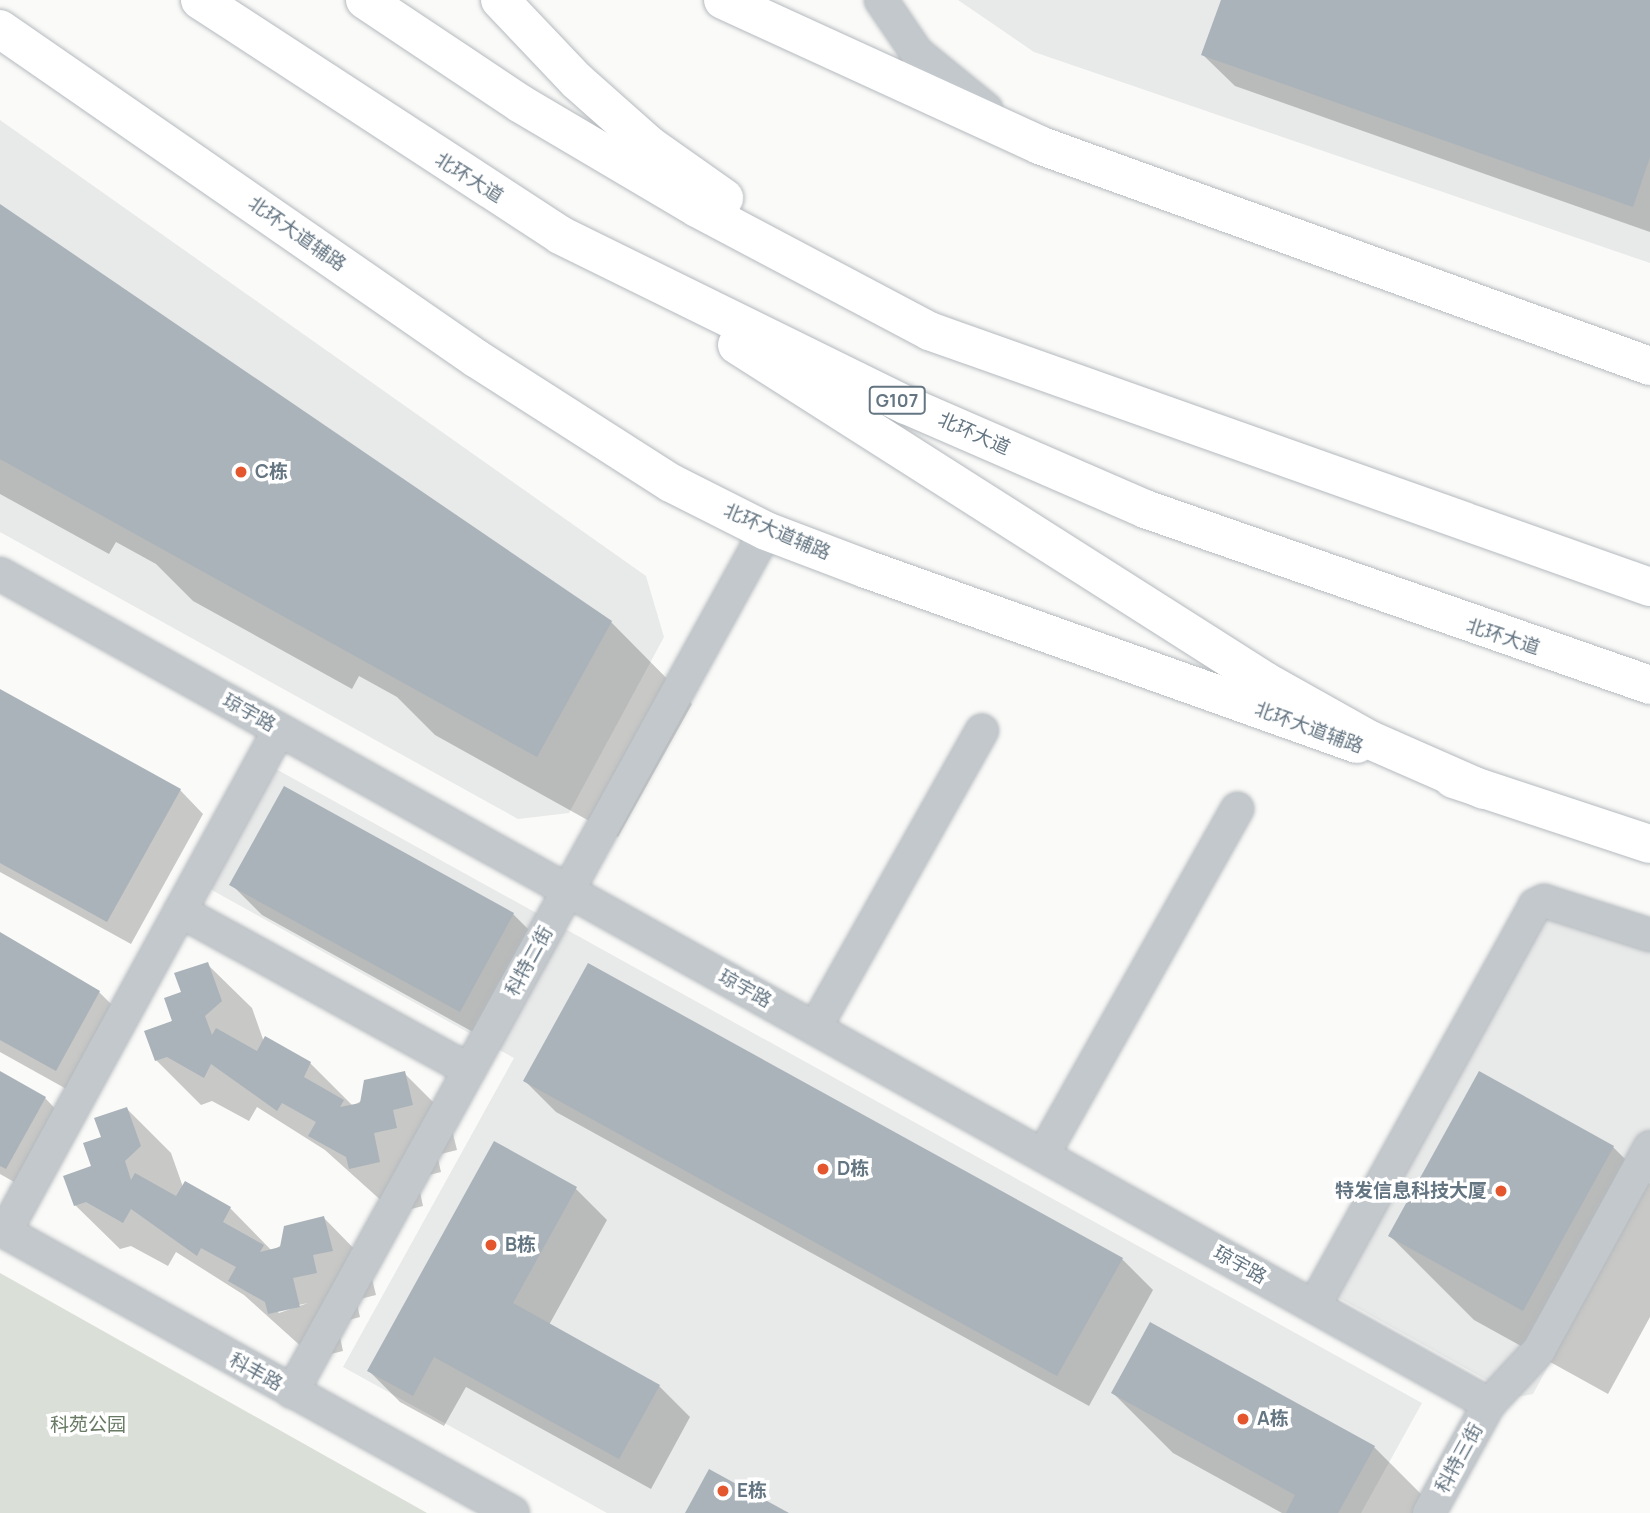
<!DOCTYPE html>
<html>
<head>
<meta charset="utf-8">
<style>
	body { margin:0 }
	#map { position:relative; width:1650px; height:1513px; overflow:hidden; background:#fafaf8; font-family:Manrope,"Noto Sans SC",sans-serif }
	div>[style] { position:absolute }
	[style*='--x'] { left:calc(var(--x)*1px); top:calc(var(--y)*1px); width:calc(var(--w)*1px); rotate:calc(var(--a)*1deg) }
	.built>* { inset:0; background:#e8e9e9 }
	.green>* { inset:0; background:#dadfd7 }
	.shadow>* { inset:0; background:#0003 }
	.building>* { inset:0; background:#aab3b9 }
	.roads { filter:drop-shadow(0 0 2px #b5babe) drop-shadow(0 0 2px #b5babe) }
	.minor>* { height:32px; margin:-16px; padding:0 16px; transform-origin:16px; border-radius:16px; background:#c3c8cc }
	.major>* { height:38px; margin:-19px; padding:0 19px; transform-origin:19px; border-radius:19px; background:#fff }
	.highway>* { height:38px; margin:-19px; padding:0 19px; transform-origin:19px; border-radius:19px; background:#fff }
	.dots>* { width:19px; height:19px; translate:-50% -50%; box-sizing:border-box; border:4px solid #fff; border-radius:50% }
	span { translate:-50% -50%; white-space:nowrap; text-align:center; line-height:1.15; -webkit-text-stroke:7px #fff; paint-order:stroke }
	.shield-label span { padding:2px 5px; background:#fff; border:2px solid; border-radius:5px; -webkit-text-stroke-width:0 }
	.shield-label { font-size:18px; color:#657683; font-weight:700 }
	.street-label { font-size:19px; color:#657683 }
	.poi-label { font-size:19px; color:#657683; font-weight:700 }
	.left { translate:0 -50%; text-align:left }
	.right { translate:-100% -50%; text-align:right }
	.park-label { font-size:19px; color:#687a64 }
</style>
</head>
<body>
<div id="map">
	<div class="built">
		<div style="clip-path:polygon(958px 0,1650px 0,1650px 263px,1034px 52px)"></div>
		<div style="clip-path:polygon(0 120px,646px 576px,664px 637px,569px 813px,518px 819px,0 532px)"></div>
		<div style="clip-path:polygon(276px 769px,1422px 1403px,1361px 1513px,607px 1513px,343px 1367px,514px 1058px,210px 889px)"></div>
		<div style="clip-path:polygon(1534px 887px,1650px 924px,1650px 1180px,1533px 1394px,1517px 1397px,1314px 1284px)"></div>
	</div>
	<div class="green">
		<div style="clip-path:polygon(0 1273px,427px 1513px,0 1513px)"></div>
	</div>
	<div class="shadow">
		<div style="clip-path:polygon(1222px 0,1650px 0,1650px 232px,1235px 86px,1203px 55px)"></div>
		<div style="clip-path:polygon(0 206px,611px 622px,692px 704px,618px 837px,435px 735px,397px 697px,359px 676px,352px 689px,193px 601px,156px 564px,116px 542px,109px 554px,0 494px)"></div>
		<div style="clip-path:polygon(0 691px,180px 790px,203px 814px,131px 944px,0 872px)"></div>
		<div style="clip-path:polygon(231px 884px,513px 914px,544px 945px,491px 1042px,262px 915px)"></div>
		<div style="clip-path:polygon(0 934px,99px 992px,130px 1023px,88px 1101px,0 1052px)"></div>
		<div style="clip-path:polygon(207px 964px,252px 1008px,264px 1042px,310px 1063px,353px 1106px,404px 1073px,449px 1118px,457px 1150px,437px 1155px,441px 1172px,417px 1178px,423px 1206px,395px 1213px,325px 1150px,257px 1107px,249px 1121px,212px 1101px,201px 1105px,156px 1060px,183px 993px)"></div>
		<div style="clip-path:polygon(0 1073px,45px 1098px,68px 1122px,30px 1191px,0 1174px)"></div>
		<div style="clip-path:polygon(1480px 1074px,1613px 1147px,1650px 1184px,1650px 1317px,1608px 1394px,1474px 1320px,1390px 1236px)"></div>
		<div style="clip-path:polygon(525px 1081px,1122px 1259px,1153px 1290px,1089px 1406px,556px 1112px)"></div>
		<div style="clip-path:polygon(evenodd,127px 1109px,171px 1153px,183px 1187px,230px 1208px,272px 1251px,324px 1218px,368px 1263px,376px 1295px,356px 1300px,360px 1317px,337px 1323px,343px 1351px,314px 1358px,244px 1295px,176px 1252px,168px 1266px,131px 1246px,120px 1249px,75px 1205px,103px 1138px,127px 1109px,308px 1303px,279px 1313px,276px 1310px,308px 1303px)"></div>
		<div style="clip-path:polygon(494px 1143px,576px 1189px,607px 1220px,549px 1325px,659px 1386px,690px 1417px,651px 1489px,466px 1387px,444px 1426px,400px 1402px,369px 1371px)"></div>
		<div style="clip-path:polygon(1113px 1393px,1374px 1447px,1434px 1507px,1430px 1513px,1282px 1513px,1173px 1453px)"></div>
	</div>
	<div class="building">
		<div style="clip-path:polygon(1221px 0,1650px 0,1650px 157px,1633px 207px,1201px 55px)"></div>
		<div style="clip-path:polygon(0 204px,612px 621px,537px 757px,0 459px)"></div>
		<div style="clip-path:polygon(0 689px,181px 789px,107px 922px,0 863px)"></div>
		<div style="clip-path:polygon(284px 786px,514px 913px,460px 1012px,229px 885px)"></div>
		<div style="clip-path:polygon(0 932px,100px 991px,56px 1071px,0 1040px)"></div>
		<div style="clip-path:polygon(208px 962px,222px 1001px,205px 1016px,212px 1035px,216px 1028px,257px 1051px,265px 1036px,311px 1062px,304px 1077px,344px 1100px,340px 1107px,360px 1103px,364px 1080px,405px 1071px,413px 1105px,393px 1110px,397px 1128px,374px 1133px,380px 1162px,349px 1169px,346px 1157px,308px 1136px,316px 1122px,282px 1103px,277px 1111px,211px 1064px,204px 1078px,167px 1057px,155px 1061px,144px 1031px,172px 1021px,164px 998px,181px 992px,174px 973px)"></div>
		<div style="clip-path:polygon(588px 963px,1123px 1258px,1057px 1376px,523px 1081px)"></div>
		<div style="clip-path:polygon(0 1071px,46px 1097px,6px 1169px,0 1166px)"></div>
		<div style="clip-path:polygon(1479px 1071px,1614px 1146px,1523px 1311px,1388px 1236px)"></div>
		<div style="clip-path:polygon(127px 1107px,141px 1146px,125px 1161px,131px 1180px,135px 1173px,176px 1196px,185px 1181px,231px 1207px,223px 1222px,264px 1245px,260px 1252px,280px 1247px,284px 1226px,324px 1216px,333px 1251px,313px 1255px,317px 1273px,293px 1278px,300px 1307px,268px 1314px,265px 1302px,228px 1281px,236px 1267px,201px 1248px,197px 1256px,131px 1209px,123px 1223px,86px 1202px,74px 1206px,63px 1176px,91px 1166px,83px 1143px,101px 1137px,94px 1118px)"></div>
		<div style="clip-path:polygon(494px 1141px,577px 1187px,513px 1303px,660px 1385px,619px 1459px,434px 1357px,413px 1396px,367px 1371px)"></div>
		<div style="clip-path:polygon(1150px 1322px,1375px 1446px,1338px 1513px,1286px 1513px,1295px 1495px,1111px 1393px)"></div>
		<div style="clip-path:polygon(709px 1469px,789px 1513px,685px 1513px)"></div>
	</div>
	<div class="roads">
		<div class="minor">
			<div style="--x:881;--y:0;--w:64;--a:55.8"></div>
			<div style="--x:917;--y:53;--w:89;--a:39.1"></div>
			<div style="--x:0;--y:574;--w:1705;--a:29.14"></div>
			<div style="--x:180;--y:911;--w:330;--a:28.8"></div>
			<div style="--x:815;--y:1028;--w:341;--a:-60.7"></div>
			<div style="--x:1043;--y:1155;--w:397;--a:-60.7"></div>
			<div style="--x:0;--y:1229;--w:586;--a:28.97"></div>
			<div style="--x:5;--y:1232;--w:572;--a:-61.37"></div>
			<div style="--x:1314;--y:1306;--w:458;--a:-61.1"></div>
			<div style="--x:1535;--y:905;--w:10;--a:-24"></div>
			<div style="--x:1544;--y:901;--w:111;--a:17.8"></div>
			<div style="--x:292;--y:1392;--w:983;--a:-61.17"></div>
			<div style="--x:1429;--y:1513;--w:124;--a:-61.2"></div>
			<div style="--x:1489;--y:1404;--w:74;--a:-47.2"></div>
			<div style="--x:1539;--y:1350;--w:231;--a:-61.3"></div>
		</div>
		<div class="major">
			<div style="--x:723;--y:0;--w:348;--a:24.6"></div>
			<div style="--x:1039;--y:145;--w:650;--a:19.89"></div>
			<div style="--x:0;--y:29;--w:580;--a:34.68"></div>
			<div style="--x:477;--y:359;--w:230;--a:32.6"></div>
			<div style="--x:671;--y:483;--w:106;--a:26.8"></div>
			<div style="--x:766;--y:531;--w:107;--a:20.8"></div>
			<div style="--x:866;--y:569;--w:521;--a:19.62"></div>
			<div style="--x:1453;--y:779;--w:207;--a:18.3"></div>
		</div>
		<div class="highway">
			<div style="--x:200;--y:0;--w:430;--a:33.1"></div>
			<div style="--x:560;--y:235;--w:386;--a:26.2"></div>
			<div style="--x:906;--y:405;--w:261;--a:23.5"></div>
			<div style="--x:1145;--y:509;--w:535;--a:19.21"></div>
			<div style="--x:365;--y:0;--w:187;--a:33.7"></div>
			<div style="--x:521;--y:104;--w:204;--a:30.6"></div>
			<div style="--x:697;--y:208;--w:263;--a:27.9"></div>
			<div style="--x:929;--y:331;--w:765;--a:19.55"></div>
			<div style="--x:500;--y:0;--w:112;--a:46.5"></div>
			<div style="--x:577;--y:81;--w:96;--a:41.6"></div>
			<div style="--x:649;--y:145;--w:92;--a:35.2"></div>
			<div style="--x:737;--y:345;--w:626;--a:32.47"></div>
			<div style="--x:1265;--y:681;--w:120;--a:29.3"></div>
			<div style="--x:1370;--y:740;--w:124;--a:23.7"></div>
		</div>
	</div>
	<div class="dots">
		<div style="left:241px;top:472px;background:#e4572e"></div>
		<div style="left:823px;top:1169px;background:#e4572e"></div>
		<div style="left:1501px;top:1191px;background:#e4572e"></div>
		<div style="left:491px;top:1245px;background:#e4572e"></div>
		<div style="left:1243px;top:1419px;background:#e4572e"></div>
		<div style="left:723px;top:1491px;background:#e4572e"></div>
	</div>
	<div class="shield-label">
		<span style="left:897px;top:400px">G107</span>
	</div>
	<div class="street-label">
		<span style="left:469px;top:178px;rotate:32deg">北环大道</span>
		<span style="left:297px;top:234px;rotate:35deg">北环大道辅路</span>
		<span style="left:974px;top:434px;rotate:24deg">北环大道</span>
		<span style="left:777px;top:532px;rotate:23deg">北环大道辅路</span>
		<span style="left:1503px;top:637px;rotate:18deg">北环大道</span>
		<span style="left:249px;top:713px;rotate:29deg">琼宇路</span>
		<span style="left:1309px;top:728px;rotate:20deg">北环大道辅路</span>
		<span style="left:529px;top:961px;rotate:-61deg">科特二街</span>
		<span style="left:745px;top:989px;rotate:29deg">琼宇路</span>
		<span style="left:1240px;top:1265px;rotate:29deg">琼宇路</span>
		<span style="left:256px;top:1372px;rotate:29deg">科丰路</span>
		<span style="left:1459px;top:1458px;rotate:-61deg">科特三街</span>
	</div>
	<div class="poi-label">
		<span class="left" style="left:255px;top:472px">C栋</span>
		<span class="left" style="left:837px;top:1169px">D栋</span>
		<span class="right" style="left:1487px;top:1191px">特发信息科技大厦</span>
		<span class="left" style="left:505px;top:1245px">B栋</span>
		<span class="left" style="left:1257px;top:1419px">A栋</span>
		<span class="left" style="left:737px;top:1491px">E栋</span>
	</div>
	<div class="park-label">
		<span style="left:88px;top:1425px">科苑公园</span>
	</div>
</div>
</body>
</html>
